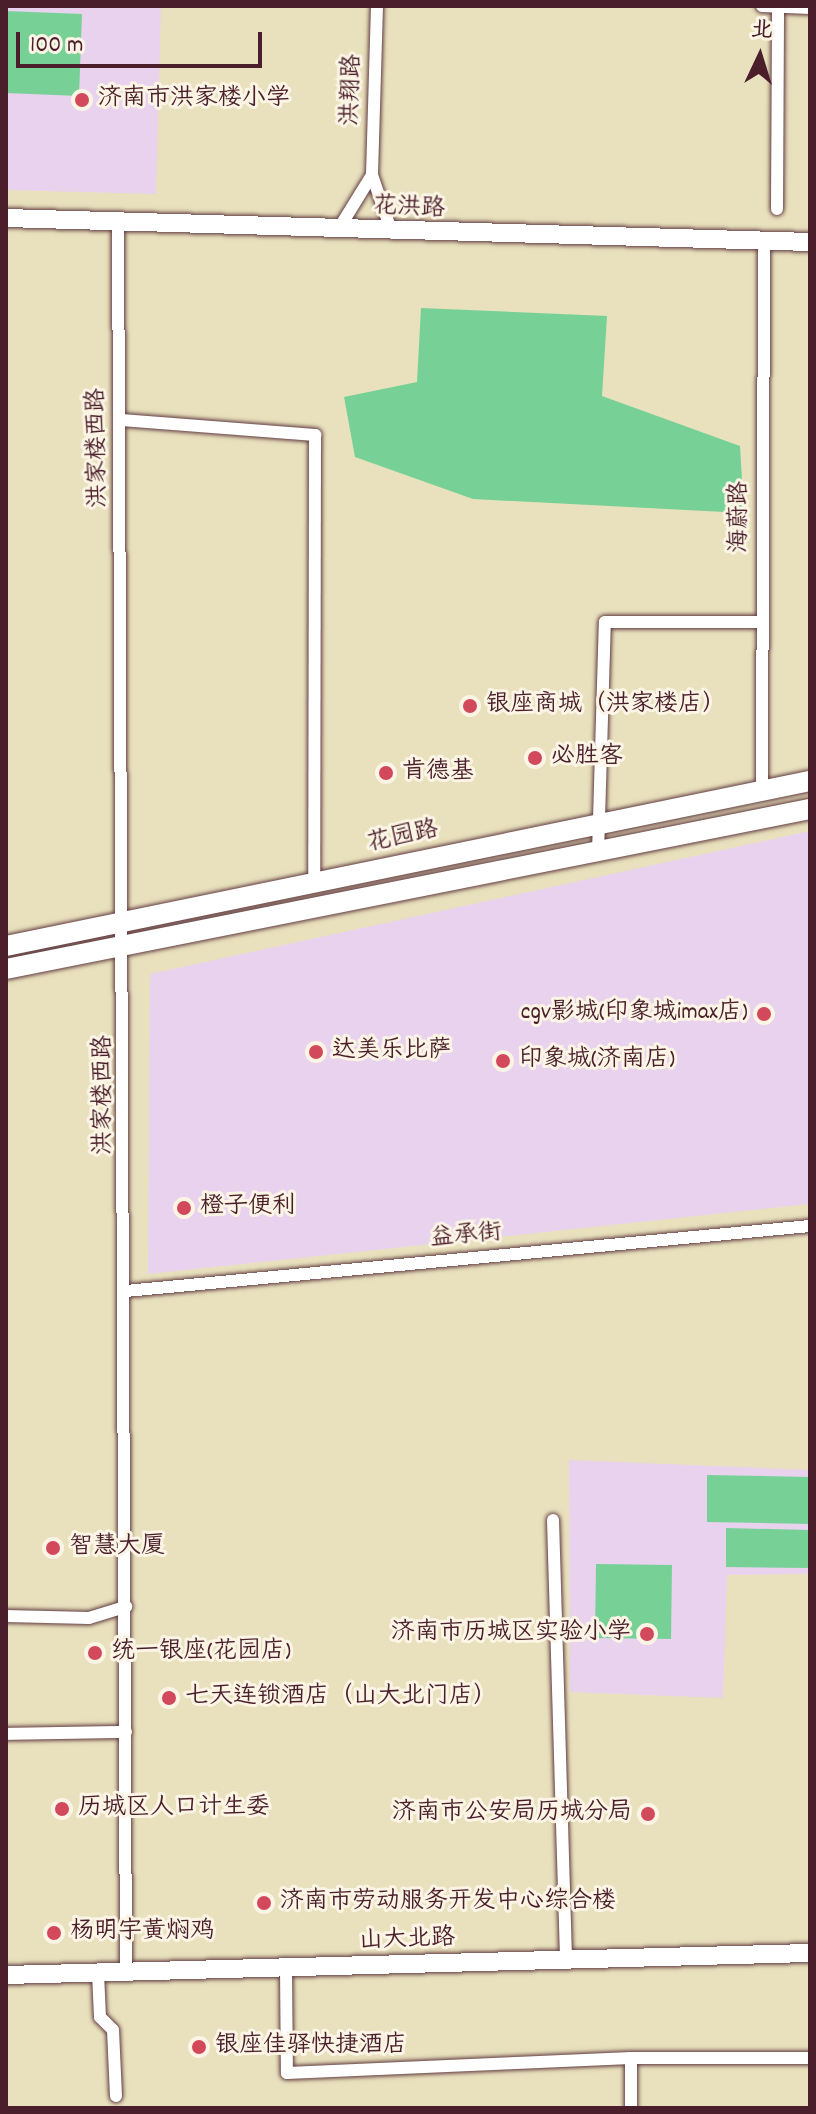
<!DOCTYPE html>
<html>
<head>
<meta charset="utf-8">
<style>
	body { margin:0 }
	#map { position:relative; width:816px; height:2114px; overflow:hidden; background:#e9e1bd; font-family:Dekko,"LXGW WenKai TC",sans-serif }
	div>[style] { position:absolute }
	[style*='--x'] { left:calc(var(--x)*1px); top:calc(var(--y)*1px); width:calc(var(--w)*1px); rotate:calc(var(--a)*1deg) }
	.built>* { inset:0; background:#e8d2ee }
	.green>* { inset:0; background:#77d197 }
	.roads { filter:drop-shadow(0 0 2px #623c41) drop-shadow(0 0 2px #623c41) }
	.street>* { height:12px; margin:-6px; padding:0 6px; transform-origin:6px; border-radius:6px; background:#fff }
	.secondary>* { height:18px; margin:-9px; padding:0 9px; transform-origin:9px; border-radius:9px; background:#fff }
	.primary>* { height:20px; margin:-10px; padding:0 10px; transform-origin:10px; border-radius:10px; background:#fff }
	.dots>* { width:22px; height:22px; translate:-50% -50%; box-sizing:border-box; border:4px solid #fcf5e5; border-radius:50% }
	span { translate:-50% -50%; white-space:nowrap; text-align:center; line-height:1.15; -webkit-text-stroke:6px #fcf5e5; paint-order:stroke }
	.street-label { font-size:24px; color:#4a1f2b }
	.poi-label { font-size:24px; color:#4a1f2b }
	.left { translate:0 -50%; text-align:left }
	.right { translate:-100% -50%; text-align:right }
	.frame { position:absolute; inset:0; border:8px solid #4a1f2b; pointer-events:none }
	.north { position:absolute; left:720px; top:16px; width:80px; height:80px; -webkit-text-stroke:6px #fcf5e5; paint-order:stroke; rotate:4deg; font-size:22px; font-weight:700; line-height:32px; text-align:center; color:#4a1f2b }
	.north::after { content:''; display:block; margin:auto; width:28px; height:36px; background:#4a1f2b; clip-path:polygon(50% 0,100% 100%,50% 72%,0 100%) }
	.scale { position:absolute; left:16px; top:32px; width:246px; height:36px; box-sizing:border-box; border:4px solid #4a1f2b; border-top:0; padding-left:10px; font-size:24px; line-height:28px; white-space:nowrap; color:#4a1f2b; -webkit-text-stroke:6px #fcf5e5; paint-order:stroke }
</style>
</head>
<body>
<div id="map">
	<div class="built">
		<div style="clip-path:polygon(161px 6px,156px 194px,6px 190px,6px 7px)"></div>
		<div style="clip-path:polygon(810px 831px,810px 1204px,148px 1274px,150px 974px)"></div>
		<div style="clip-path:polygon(569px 1460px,810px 1470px,810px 1574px,727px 1575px,723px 1698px,570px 1692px)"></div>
	</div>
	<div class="green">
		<div style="clip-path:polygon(6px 11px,82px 14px,79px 96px,6px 93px)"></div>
		<div style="clip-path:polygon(421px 308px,607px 316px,602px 396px,740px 446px,744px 513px,473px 499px,355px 457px,344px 397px,417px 382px)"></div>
		<div style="clip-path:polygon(707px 1475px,810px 1477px,810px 1524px,707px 1522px)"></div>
		<div style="clip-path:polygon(726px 1528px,810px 1530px,810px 1568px,726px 1567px)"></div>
		<div style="clip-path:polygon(596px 1564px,672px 1565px,671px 1639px,595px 1638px)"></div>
	</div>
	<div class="roads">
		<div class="street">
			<div style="--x:377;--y:6;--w:169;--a:91.7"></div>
			<div style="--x:372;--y:175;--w:61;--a:71"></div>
			<div style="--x:762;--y:6;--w:48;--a:2.4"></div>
			<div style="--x:777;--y:209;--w:202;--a:-89.7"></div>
			<div style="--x:118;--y:218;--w:1755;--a:89.74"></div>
			<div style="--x:338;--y:230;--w:65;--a:-58.3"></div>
			<div style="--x:121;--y:420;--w:195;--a:4.4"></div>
			<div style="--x:315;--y:435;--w:449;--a:90.1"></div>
			<div style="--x:762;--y:792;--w:550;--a:-89.79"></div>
			<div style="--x:598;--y:853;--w:231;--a:-88.3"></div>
			<div style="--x:605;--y:622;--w:157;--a:0"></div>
			<div style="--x:126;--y:1291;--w:687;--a:-5.43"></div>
			<div style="--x:553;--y:1520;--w:440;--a:88.3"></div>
			<div style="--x:6;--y:1616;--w:83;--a:1.4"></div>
			<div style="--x:89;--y:1618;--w:39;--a:-17"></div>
			<div style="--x:6;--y:1734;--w:120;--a:-1"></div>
			<div style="--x:286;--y:1968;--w:105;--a:89.5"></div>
			<div style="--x:287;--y:2073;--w:344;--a:-2.5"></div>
			<div style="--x:631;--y:2058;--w:179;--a:0"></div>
			<div style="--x:98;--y:1973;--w:44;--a:87.4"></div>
			<div style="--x:100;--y:2017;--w:18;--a:45"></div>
			<div style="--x:113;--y:2030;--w:66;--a:87.4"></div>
			<div style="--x:631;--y:2058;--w:50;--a:90"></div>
		</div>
		<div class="secondary">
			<div style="--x:6;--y:218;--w:804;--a:1.71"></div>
			<div style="--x:6;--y:1975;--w:804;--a:-1.57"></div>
		</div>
		<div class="primary">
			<div style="--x:6;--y:946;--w:821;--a:-11.6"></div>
			<div style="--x:6;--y:969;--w:820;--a:-11.26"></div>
		</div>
	</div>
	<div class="dots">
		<div style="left:82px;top:100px;background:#d1495b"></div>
		<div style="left:470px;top:706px;background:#d1495b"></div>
		<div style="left:535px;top:758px;background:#d1495b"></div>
		<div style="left:386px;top:773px;background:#d1495b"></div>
		<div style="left:764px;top:1014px;background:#d1495b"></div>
		<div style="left:316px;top:1052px;background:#d1495b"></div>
		<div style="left:503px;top:1061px;background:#d1495b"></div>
		<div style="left:184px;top:1208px;background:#d1495b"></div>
		<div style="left:53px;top:1548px;background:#d1495b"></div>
		<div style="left:647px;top:1634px;background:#d1495b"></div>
		<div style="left:95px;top:1653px;background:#d1495b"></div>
		<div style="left:169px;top:1698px;background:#d1495b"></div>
		<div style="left:62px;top:1809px;background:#d1495b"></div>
		<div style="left:648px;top:1814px;background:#d1495b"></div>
		<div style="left:264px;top:1903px;background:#d1495b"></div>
		<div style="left:54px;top:1933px;background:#d1495b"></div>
		<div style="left:199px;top:2047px;background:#d1495b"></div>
	</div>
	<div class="street-label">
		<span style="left:353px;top:90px;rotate:-88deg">洪翔路</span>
		<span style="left:409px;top:209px;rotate:3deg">花洪路</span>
		<span style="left:99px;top:448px;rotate:-91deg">洪家楼西路</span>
		<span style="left:741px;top:517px;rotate:-90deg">海蔚路</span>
		<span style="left:403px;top:838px;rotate:-12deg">花园路</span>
		<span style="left:105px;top:1095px;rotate:-90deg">洪家楼西路</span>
		<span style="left:466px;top:1237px;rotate:-5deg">益承街</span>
		<span style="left:407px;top:1941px;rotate:-2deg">山大北路</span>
	</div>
	<div class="poi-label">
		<span class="left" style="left:98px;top:100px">济南市洪家楼小学</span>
		<span class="left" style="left:486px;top:706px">银座商城（洪家楼店）</span>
		<span class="left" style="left:551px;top:758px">必胜客</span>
		<span class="left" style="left:402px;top:773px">肯德基</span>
		<span class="right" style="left:748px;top:1014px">cgv影城(印象城imax店)</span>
		<span class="left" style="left:332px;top:1052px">达美乐比萨</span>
		<span class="left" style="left:519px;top:1061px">印象城(济南店)</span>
		<span class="left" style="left:200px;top:1208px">橙子便利</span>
		<span class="left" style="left:69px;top:1548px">智慧大厦</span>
		<span class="right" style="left:631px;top:1634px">济南市历城区实验小学</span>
		<span class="left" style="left:111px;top:1653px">统一银座(花园店)</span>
		<span class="left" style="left:185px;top:1698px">七天连锁酒店（山大北门店）</span>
		<span class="left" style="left:78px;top:1809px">历城区人口计生委</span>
		<span class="right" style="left:632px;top:1814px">济南市公安局历城分局</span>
		<span class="left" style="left:280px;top:1903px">济南市劳动服务开发中心综合楼</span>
		<span class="left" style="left:70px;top:1933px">杨明宇黄焖鸡</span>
		<span class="left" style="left:215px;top:2047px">银座佳驿快捷酒店</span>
	</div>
	<div class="frame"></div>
	<div class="north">北</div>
	<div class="scale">100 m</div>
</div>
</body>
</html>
